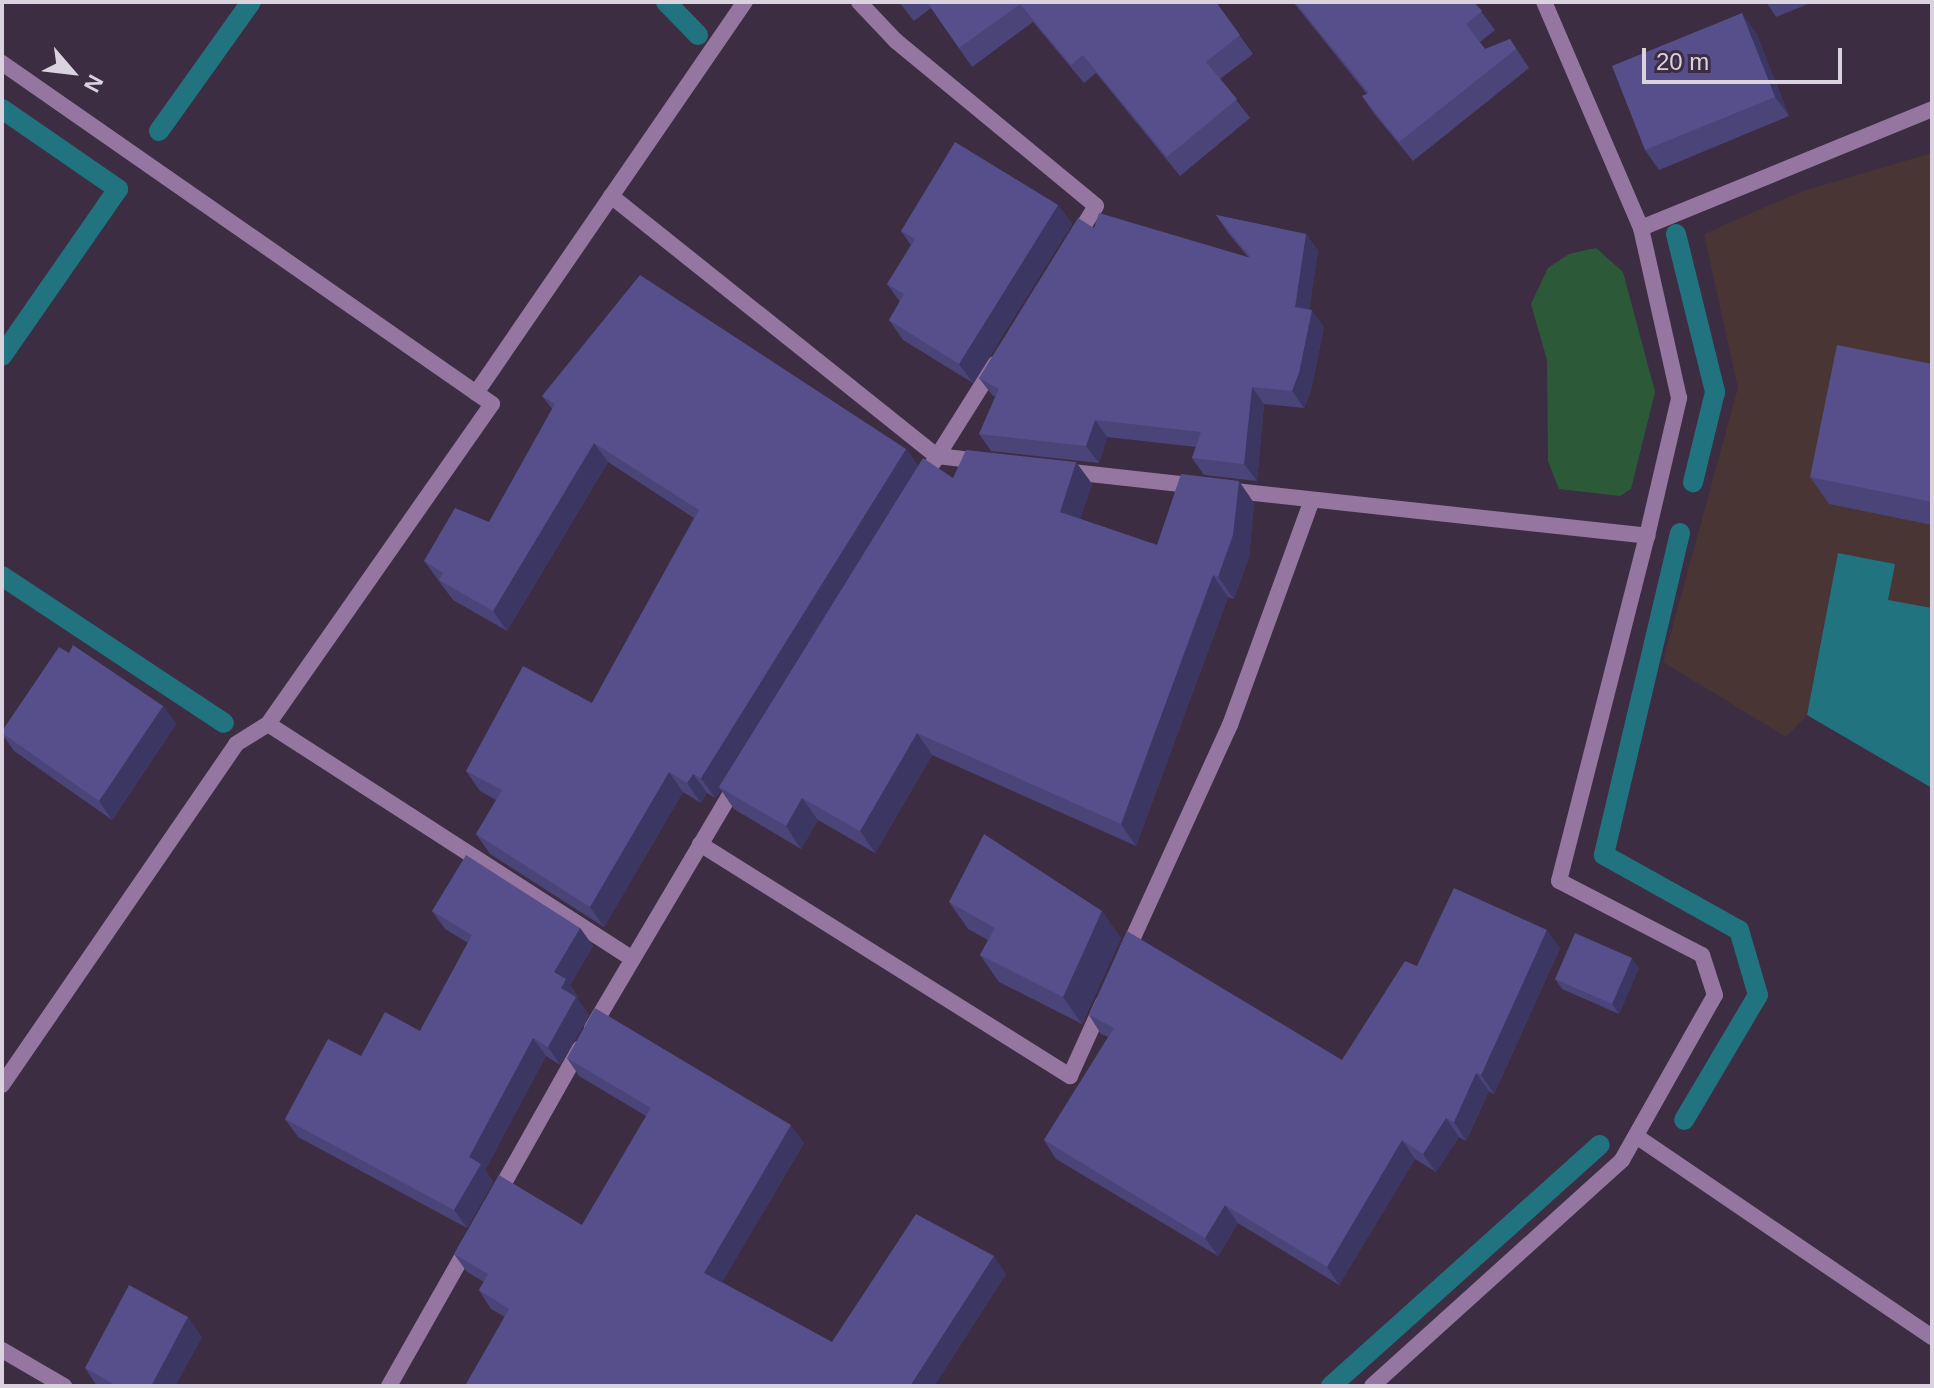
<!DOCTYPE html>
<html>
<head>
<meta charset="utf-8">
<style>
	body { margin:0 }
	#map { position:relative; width:1934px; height:1388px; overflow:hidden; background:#3c2d43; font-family:Helvetica,sans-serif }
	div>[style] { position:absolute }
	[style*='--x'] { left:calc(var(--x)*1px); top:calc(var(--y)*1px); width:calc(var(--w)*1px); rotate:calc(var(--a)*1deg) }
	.industrial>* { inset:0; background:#4a3535 }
	.green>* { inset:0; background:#2c5a38 }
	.water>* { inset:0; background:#21737f }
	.stream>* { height:20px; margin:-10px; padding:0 10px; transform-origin:10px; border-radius:10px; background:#21737f }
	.minor>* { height:16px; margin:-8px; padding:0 8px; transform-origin:8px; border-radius:8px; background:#9576a0 }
	.wall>* { inset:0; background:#4a4478 }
	.shaded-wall>* { inset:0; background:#3c3762 }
	.building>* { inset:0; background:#564f8c }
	span { translate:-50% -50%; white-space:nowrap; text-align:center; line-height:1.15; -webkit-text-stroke:7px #3c2d43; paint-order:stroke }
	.frame { position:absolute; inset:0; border:4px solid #dbd2e0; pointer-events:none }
	.north { position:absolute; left:32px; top:32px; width:80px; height:80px; -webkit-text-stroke:6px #3c2d43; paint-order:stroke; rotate:118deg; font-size:22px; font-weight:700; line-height:32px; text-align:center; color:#dbd2e0 }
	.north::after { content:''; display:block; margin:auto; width:28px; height:36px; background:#dbd2e0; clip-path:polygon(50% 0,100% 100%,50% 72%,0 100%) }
	.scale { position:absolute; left:1642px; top:48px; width:200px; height:36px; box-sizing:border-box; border:4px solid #dbd2e0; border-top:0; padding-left:10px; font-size:24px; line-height:28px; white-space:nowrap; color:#dbd2e0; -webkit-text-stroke:6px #3c2d43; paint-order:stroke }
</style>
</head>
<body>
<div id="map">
	<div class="industrial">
		<div style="clip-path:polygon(1932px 153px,1932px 608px,1888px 600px,1894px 564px,1838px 553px,1807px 715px,1786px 737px,1663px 662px,1738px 388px,1704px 234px,1800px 192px)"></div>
	</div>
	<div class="green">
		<div style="clip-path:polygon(1596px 248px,1623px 272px,1655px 392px,1631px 489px,1620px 496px,1559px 489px,1548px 461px,1547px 360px,1531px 304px,1548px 268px,1569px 254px)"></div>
	</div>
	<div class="water">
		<div style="clip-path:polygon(1838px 553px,1895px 564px,1888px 600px,1932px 608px,1932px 788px,1807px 715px)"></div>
	</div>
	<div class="stream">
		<div style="--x:666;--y:2;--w:46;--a:45.9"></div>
		<div style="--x:2;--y:109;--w:141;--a:34.6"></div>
		<div style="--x:118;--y:189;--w:203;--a:124.8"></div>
		<div style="--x:159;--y:131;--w:158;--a:-54.5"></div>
		<div style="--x:1676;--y:234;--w:163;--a:76.1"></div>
		<div style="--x:1715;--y:392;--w:93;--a:103.7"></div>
		<div style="--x:1680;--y:533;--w:331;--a:103.3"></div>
		<div style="--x:1604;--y:855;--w:154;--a:29.1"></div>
		<div style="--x:1739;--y:930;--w:68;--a:73.7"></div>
		<div style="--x:1758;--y:995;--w:145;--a:120.6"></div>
		<div style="--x:2;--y:576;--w:266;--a:33.5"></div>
		<div style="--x:1331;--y:1386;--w:361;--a:-41.9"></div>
	</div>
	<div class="minor">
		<div style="--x:859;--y:2;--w:54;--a:46.5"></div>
		<div style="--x:896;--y:41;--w:259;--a:39.5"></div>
		<div style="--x:1096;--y:206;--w:40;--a:122"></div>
		<div style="--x:2;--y:63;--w:597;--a:34.83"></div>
		<div style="--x:492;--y:404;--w:391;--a:125"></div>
		<div style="--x:268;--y:724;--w:432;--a:32.8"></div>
		<div style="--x:611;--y:196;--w:417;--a:38.6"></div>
		<div style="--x:937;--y:456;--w:43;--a:6.6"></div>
		<div style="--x:1641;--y:228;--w:314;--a:-22.2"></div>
		<div style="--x:476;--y:393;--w:475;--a:-55.5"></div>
		<div style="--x:933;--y:463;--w:117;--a:-57.9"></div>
		<div style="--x:1063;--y:471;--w:136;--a:6.3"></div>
		<div style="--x:1226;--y:490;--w:424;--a:6.2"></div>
		<div style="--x:1647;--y:536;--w:142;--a:-76.9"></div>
		<div style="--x:1679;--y:398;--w:174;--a:-102.6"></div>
		<div style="--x:1641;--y:228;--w:246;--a:-113.2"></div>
		<div style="--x:700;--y:844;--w:437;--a:32.1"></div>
		<div style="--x:1070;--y:1076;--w:80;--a:-65.7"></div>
		<div style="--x:1126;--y:953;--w:251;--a:-65.5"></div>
		<div style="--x:1230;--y:725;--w:239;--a:-70"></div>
		<div style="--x:592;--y:1028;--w:285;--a:-59.4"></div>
		<div style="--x:2;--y:1085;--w:414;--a:-55.5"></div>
		<div style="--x:236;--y:744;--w:38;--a:-32"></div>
		<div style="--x:1636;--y:1136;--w:358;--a:34.2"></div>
		<div style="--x:495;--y:1199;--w:173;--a:-60.6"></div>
		<div style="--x:2;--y:1350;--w:72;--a:30.1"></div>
		<div style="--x:389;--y:1386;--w:164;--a:-60.5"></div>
		<div style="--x:1372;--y:1386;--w:337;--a:-42.1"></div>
		<div style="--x:1622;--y:1160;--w:189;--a:-60.6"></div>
		<div style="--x:1715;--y:995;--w:42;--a:-108"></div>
		<div style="--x:1702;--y:955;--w:161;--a:-152.6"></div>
		<div style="--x:1559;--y:881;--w:356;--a:-75.7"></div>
	</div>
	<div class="wall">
		<div style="clip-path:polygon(899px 2px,1216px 2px,1253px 54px,1220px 79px,1250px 118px,1180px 176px,1096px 73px,1084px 83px,1033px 22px,972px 67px,931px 8px,914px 21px)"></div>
		<div style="clip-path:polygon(1293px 2px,1474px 2px,1495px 30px,1480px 42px,1485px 49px,1510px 39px,1529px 68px,1413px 161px,1375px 115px,1362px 96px,1367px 94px)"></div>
		<div style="clip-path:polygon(1766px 2px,1813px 2px,1776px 17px)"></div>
		<div style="clip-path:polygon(1756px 33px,1789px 116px,1659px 170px,1645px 150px)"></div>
		<div style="clip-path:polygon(1058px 205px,1072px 224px,973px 383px,903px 340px,889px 320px,900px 302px,887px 284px,911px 245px,901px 231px)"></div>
		<div style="clip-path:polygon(1216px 215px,1306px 234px,1318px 251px,1309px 309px,1324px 327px,1311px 390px,1304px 408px,1264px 404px,1257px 481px,1204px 475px,1192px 458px,1196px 447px,1107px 437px,1099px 463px,991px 451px,979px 434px,995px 397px,992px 395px,979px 378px,1248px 257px,1228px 233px)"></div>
		<div style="clip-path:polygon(1932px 364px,1932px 525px,1829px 504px,1810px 477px)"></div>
		<div style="clip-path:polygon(542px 396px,906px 449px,918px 466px,953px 478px,1076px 462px,1092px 484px,1080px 519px,1157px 545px,1254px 503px,1249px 557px,1234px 599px,1228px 597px,1136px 846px,932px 755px,875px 853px,818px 820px,801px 849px,734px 809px,721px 790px,715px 798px,707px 793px,701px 803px,683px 792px,604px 927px,490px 854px,476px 834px,496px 800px,480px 791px,466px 771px,592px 703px,694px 518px,608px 462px,507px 631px,453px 600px,424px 561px,489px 522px,552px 409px)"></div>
		<div style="clip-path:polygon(163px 706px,176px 724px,112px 820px,14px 751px,2px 734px)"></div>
		<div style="clip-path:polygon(949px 902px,1121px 938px,1082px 1024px,999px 982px,980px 955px,988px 940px,968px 929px)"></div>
		<div style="clip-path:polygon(432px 911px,580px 928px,593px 946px,570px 985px,578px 997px,577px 999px,589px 1015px,560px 1065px,546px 1056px,485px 1170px,493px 1182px,467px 1228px,298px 1137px,285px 1119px,420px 1031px,468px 943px,445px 929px)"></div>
		<div style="clip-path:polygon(1560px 948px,1494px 1094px,1489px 1091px,1466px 1141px,1459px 1137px,1436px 1172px,1415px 1159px,1339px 1285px,1238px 1223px,1218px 1256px,1056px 1159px,1044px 1140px,1108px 1037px,1101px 1034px,1089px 1015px,1342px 1060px,1417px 966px)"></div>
		<div style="clip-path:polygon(1639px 968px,1619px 1014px,1562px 989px,1555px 979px)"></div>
		<div style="clip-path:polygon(567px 1058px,804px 1143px,722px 1282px,832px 1342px,1006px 1274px,934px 1386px,465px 1386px,505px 1317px,491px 1309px,479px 1290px,484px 1282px,467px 1272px,454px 1254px,582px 1225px,646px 1116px,579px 1076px)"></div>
		<div style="clip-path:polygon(202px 1337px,175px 1386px,97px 1386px,85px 1368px)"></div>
	</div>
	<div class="shaded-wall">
		<div style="clip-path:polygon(1742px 13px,1756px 33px,1789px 116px,1775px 97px)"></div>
		<div style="clip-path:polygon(1058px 205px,1072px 224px,973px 383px,959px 364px)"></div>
		<div style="clip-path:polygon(1306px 234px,1318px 251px,1307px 324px,1295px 307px)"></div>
		<div style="clip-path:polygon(1312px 310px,1324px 327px,1311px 390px,1304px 408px,1292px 391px)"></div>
		<div style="clip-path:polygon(1252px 387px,1264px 404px,1257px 481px,1244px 464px)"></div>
		<div style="clip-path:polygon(1095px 420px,1107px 437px,1099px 463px,1086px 446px)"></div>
		<div style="clip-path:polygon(594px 443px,608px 462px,507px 631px,493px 611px)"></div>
		<div style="clip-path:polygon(906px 449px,920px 468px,719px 787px,721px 790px,715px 798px,701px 778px)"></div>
		<div style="clip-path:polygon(1076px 462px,1092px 484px,1075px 534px,1060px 512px)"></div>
		<div style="clip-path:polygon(1239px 481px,1254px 503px,1249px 557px,1234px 599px,1218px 577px)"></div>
		<div style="clip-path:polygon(1213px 575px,1228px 597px,1136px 846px,1121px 824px)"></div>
		<div style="clip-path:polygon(163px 706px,176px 724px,112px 820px,99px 801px)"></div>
		<div style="clip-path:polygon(917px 733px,932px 755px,875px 853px,860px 831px)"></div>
		<div style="clip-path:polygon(669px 772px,683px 792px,604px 927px,590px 907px)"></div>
		<div style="clip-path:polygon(693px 774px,707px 793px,701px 803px,687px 783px)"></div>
		<div style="clip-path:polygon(802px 798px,818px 820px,801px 849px,786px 826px)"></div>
		<div style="clip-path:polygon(1102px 911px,1121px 938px,1082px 1024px,1063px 997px)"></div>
		<div style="clip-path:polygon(580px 928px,593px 946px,570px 985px,578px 997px,577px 999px,589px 1015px,560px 1065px,548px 1047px,561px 988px,554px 972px)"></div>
		<div style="clip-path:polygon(1547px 930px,1560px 948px,1494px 1094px,1481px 1075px)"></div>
		<div style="clip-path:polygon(1632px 958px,1639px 968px,1619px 1014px,1612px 1004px)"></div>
		<div style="clip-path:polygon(533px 1038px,546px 1056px,485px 1170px,493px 1182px,467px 1228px,454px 1210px,469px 1157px)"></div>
		<div style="clip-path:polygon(1476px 1073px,1489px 1091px,1466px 1141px,1454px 1122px)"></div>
		<div style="clip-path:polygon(1446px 1118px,1459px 1137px,1436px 1172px,1423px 1154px)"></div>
		<div style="clip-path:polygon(791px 1125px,804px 1143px,717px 1291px,704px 1273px)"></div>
		<div style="clip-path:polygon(1402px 1140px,1415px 1159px,1339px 1285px,1327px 1267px)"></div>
		<div style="clip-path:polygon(1225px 1205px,1238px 1223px,1218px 1256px,1205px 1238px)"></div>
		<div style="clip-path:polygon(994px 1256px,1006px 1274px,934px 1386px,910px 1386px)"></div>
		<div style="clip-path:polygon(188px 1317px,202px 1337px,175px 1386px,151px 1386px)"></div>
	</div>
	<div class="building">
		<div style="clip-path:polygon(927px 2px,1216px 2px,1240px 35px,1206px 62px,1237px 99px,1167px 157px,1083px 55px,1071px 65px,1020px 4px,959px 48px)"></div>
		<div style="clip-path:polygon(1295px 2px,1474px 2px,1482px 11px,1466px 24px,1485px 49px,1510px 39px,1516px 49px,1399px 142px,1362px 96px,1369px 93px)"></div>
		<div style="clip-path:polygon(1742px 13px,1775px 97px,1645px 150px,1612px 66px)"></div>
		<div style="clip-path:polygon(955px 142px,1058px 205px,959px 364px,889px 320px,904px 294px,887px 284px,915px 239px,901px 231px)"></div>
		<div style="clip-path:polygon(1099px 213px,1251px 258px,1216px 215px,1306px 234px,1295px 307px,1312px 310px,1299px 373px,1292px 391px,1252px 387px,1244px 464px,1192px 458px,1201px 432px,1095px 420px,1086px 446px,979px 434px,999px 389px,979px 378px,1078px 218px,1094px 228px)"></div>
		<div style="clip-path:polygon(640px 275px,906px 449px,701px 778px,693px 774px,687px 783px,669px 772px,590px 907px,476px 834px,502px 790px,466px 771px,523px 666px,592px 703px,699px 510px,594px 443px,493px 611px,439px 580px,443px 573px,424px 561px,455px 508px,489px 522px,555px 404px,542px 396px)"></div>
		<div style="clip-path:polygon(1837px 345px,1932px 364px,1932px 502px,1810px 477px)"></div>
		<div style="clip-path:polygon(966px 450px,1076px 462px,1060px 512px,1157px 545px,1181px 474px,1239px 481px,1233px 535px,1218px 577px,1213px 575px,1121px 824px,917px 733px,860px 831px,802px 798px,786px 826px,719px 787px,923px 458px,953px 478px)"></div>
		<div style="clip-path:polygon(73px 645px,163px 706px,99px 801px,2px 733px,2px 731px,59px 647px,69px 653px)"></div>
		<div style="clip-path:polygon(984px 834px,1102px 911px,1063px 997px,980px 955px,995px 928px,949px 902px)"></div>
		<div style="clip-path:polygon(466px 855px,580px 928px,554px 972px,566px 979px,561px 988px,576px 997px,548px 1047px,533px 1038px,469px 1157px,481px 1164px,454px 1210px,285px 1119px,328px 1039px,361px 1056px,385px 1012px,420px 1031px,472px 935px,432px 911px)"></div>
		<div style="clip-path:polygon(1454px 888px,1547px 930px,1481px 1075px,1476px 1073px,1454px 1122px,1446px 1118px,1423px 1154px,1402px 1140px,1327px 1267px,1225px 1205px,1205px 1238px,1044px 1140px,1114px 1028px,1089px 1015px,1127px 931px,1342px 1060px,1405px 961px,1417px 966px)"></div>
		<div style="clip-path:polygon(1575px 933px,1632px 958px,1612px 1004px,1555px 979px)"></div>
		<div style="clip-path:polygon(595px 1008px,791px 1125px,704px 1273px,832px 1342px,916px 1214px,994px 1256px,910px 1386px,465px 1386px,509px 1309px,479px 1290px,488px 1274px,454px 1254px,499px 1175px,582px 1225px,651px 1108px,567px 1058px)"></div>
		<div style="clip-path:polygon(129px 1285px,188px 1317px,151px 1386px,117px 1386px,85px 1368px)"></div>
	</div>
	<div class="frame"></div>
	<div class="north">N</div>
	<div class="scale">20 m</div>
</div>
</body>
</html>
